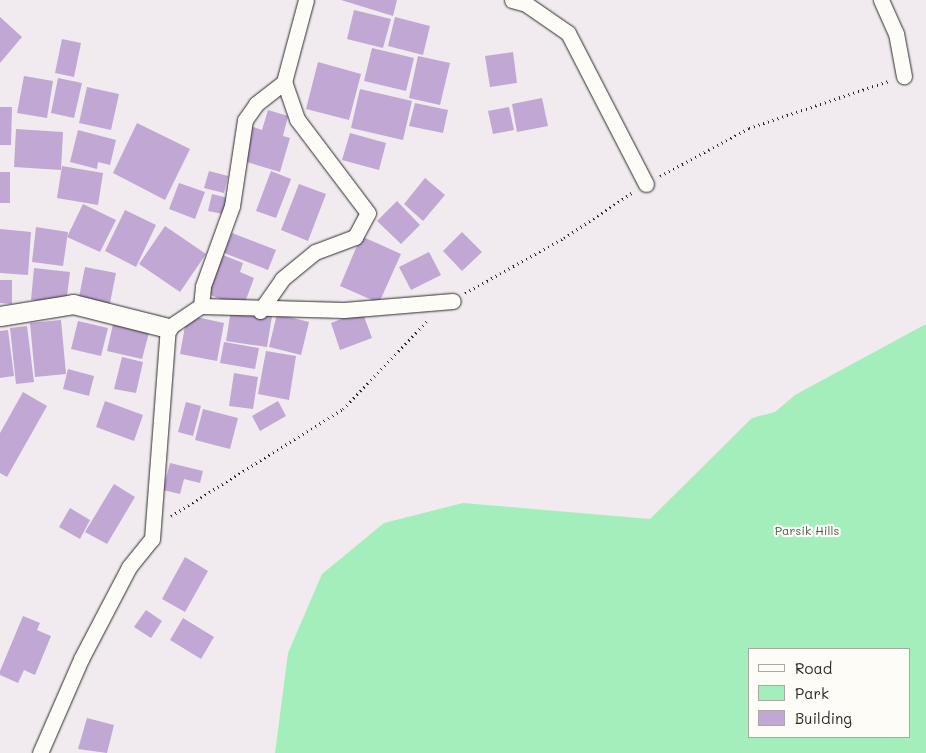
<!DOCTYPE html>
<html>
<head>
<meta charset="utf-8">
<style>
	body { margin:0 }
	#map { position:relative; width:926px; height:753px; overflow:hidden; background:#f1ebf0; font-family:Mali,sans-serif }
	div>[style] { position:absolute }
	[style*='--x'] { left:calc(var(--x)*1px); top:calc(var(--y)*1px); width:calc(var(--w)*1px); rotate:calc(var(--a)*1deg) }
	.green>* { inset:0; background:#a4eebc }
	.building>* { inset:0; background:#c0a7d4 }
	.path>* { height:3px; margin-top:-1.5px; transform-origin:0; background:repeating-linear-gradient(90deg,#2b2b2b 0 1px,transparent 0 5px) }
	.roads { filter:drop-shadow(0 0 1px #2b2b2b) drop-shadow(0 0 1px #2b2b2b) }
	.minor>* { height:15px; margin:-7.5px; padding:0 7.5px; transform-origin:7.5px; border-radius:7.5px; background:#fdfcf7 }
	.tertiary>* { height:19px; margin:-9.5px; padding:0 9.5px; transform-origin:9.5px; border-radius:9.5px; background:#fdfcf7 }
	span { translate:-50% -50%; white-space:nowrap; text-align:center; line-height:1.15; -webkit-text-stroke:4.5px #fdfcf7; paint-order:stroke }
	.park-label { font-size:12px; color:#495c4f }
	.legend { position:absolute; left:748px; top:648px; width:162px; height:90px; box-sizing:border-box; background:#fdfcf7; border:1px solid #a9a8a5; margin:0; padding:6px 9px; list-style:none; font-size:15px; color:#2b2b2b }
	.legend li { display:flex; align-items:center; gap:10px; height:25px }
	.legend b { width:25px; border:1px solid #a9a8a5 }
</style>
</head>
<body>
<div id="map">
	<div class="green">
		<div style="clip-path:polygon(evenodd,926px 324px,926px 753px,275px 753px,288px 653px,322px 574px,384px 523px,463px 503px,650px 519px,752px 418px,775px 412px,795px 395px,926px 324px,910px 649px,910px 737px,750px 737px,750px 649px,910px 649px)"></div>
	</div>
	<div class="building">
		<div style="clip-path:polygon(341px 0,397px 0,393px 16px)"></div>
		<div style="clip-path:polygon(354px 10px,391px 19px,383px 48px,347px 39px)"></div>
		<div style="clip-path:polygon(0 17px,22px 37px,0 63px)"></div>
		<div style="clip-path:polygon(395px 17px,430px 26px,423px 55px,388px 46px)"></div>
		<div style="clip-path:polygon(62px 39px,81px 43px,74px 77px,55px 73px)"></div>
		<div style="clip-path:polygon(372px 48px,414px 58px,406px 91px,364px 81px)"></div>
		<div style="clip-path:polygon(513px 52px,517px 83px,490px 87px,485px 56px)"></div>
		<div style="clip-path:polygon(418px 56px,450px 63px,440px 105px,409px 98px)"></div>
		<div style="clip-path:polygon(318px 62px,361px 74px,349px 120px,306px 109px)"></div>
		<div style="clip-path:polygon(24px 76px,53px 81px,47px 118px,17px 113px)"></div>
		<div style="clip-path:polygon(58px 78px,82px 83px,74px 118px,51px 113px)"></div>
		<div style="clip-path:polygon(87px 87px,119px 94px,111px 130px,79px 123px)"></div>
		<div style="clip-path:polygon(360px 89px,412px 101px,403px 140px,351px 128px)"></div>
		<div style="clip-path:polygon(542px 98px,548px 126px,517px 132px,512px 104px)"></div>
		<div style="clip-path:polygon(415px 103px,448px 110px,443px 133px,409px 126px)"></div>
		<div style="clip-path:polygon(0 107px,12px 107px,11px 145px,0 145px)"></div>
		<div style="clip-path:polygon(509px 107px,514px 130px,493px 134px,488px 111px)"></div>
		<div style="clip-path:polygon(268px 110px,288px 116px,283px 136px,290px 138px,280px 172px,240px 160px,250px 126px,262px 130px)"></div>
		<div style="clip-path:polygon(137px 123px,190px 149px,165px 200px,113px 173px)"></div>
		<div style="clip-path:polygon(16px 129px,63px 132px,61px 170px,14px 167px)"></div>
		<div style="clip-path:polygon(78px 130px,116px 140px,110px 165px,98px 162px,97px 169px,70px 162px)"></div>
		<div style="clip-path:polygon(350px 133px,386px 143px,379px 170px,342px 160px)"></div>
		<div style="clip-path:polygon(62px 166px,103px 173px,98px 205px,57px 198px)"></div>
		<div style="clip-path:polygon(209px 171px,228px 176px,224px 193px,204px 188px)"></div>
		<div style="clip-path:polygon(271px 171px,291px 179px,276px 218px,256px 211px)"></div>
		<div style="clip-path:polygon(0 172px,10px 172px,10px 203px,0 203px)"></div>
		<div style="clip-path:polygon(425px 178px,445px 195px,423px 221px,404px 204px)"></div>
		<div style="clip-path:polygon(179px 183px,205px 192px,195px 219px,169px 209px)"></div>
		<div style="clip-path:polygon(299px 184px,326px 194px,308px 241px,281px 230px)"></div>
		<div style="clip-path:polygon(212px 194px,228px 198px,223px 214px,208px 211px)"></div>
		<div style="clip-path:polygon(397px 201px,420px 225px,401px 244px,377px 221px)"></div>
		<div style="clip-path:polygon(83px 204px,116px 220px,100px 252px,67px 237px)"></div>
		<div style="clip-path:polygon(125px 210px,156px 225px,136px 267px,105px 251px)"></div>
		<div style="clip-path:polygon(165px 226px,206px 254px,180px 292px,139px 264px)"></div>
		<div style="clip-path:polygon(36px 227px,68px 232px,63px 266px,32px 262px)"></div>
		<div style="clip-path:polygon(0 229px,31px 232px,28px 275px,0 273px)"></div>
		<div style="clip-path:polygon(462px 232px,482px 252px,462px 271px,443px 251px)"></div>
		<div style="clip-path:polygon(232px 233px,276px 250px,268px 270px,224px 253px)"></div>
		<div style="clip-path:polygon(361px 236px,401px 254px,379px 303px,340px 286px)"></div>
		<div style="clip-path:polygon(429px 252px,441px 275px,411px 290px,399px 267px)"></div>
		<div style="clip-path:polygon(218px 253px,243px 263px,240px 272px,254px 278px,243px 308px,203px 292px)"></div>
		<div style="clip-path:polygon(85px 267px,116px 273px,109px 308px,78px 302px)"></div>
		<div style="clip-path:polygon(34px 268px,70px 272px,66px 304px,31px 300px)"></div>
		<div style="clip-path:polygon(0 280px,12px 280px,12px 304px,0 303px)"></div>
		<div style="clip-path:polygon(231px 310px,272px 316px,267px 347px,226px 341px)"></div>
		<div style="clip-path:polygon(362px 311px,372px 338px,340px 350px,331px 323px)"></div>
		<div style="clip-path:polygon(277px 314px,309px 322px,301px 355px,269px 347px)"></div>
		<div style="clip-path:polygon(187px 315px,224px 323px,217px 361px,180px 354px)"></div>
		<div style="clip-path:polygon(61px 320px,66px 374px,35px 377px,30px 323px)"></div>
		<div style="clip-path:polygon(78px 321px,108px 328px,101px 356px,71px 349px)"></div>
		<div style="clip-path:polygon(113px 324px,149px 333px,142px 359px,107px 351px)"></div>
		<div style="clip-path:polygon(27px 326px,34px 382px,16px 384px,10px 328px)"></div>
		<div style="clip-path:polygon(8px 330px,14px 376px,0 378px,0 331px)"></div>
		<div style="clip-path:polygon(224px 342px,259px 348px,255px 369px,220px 363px)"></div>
		<div style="clip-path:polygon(266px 351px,296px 356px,289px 400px,258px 394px)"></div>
		<div style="clip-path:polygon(122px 357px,143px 362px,136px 393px,114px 389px)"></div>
		<div style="clip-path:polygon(68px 369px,94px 376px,89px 396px,63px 389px)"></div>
		<div style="clip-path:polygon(234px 373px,258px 377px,253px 409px,229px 406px)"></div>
		<div style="clip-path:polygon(23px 392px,47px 406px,7px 477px,0 473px,0 433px)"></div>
		<div style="clip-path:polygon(105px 401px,143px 415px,134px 441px,96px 427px)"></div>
		<div style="clip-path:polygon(278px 401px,286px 416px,260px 431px,252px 416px)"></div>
		<div style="clip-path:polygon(186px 402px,201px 406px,193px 436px,178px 432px)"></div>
		<div style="clip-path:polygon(203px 409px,238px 418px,230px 449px,195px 440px)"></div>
		<div style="clip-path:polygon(170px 463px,203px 471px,200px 483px,184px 479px,180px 494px,163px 490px)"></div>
		<div style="clip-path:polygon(114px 484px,135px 497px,107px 544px,85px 532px)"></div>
		<div style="clip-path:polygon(70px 508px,90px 520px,80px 539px,59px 527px)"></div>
		<div style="clip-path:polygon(185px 557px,208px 571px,185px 612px,162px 599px)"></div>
		<div style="clip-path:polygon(146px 610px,162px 621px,151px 638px,134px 627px)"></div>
		<div style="clip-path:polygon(23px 616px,40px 623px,37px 630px,51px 636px,35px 675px,24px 670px,18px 683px,0 675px,0 671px)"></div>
		<div style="clip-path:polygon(183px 618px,214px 637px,201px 659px,170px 640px)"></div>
		<div style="clip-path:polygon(87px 718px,114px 725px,107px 753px,78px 749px)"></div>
	</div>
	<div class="path">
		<div style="--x:660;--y:176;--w:101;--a:-28.3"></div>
		<div style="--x:749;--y:128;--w:148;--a:-18.6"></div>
		<div style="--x:465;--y:293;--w:113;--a:-29.1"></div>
		<div style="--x:564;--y:238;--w:83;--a:-33.7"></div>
		<div style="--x:171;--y:516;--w:203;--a:-31.9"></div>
		<div style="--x:343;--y:409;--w:123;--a:-46.3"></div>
	</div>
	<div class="roads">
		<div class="minor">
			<div style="--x:512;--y:0;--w:15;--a:16"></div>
			<div style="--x:526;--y:4;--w:51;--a:34.6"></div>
			<div style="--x:568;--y:33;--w:170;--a:62.7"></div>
			<div style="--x:881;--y:0;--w:36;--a:66"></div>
			<div style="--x:896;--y:33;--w:44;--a:79.5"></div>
			<div style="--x:201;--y:306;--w:143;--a:1.6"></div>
			<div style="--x:344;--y:310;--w:109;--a:-4.7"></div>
			<div style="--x:260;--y:311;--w:39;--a:-55"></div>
			<div style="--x:282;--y:279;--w:43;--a:-39.3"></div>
			<div style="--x:315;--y:252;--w:43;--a:-20.6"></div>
			<div style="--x:355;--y:237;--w:27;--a:-62"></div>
			<div style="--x:368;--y:213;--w:118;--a:-127.1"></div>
			<div style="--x:297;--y:119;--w:39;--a:-109"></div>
			<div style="--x:40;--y:753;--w:103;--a:-66.4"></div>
			<div style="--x:81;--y:659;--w:104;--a:-62.4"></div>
			<div style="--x:129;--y:567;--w:36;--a:-51"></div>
			<div style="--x:152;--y:539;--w:212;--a:-85.7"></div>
			<div style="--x:168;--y:328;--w:40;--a:-34"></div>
			<div style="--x:201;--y:306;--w:20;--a:-84"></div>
			<div style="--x:203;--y:286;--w:85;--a:-70.1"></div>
			<div style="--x:232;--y:206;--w:87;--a:-81.4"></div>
			<div style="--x:245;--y:120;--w:19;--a:-55"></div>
			<div style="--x:256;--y:104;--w:36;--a:-38"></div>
			<div style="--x:284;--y:82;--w:85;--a:-75"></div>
		</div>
		<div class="tertiary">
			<div style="--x:0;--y:316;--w:74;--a:-9.3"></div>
			<div style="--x:73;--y:304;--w:98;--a:14.2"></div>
		</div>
	</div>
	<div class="park-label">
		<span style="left:807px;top:531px">Parsik Hills</span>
	</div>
	<ul class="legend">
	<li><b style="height:6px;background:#fdfcf7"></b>Road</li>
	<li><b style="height:14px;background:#a4eebc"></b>Park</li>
	<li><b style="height:14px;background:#c0a7d4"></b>Building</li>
	</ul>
</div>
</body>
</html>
